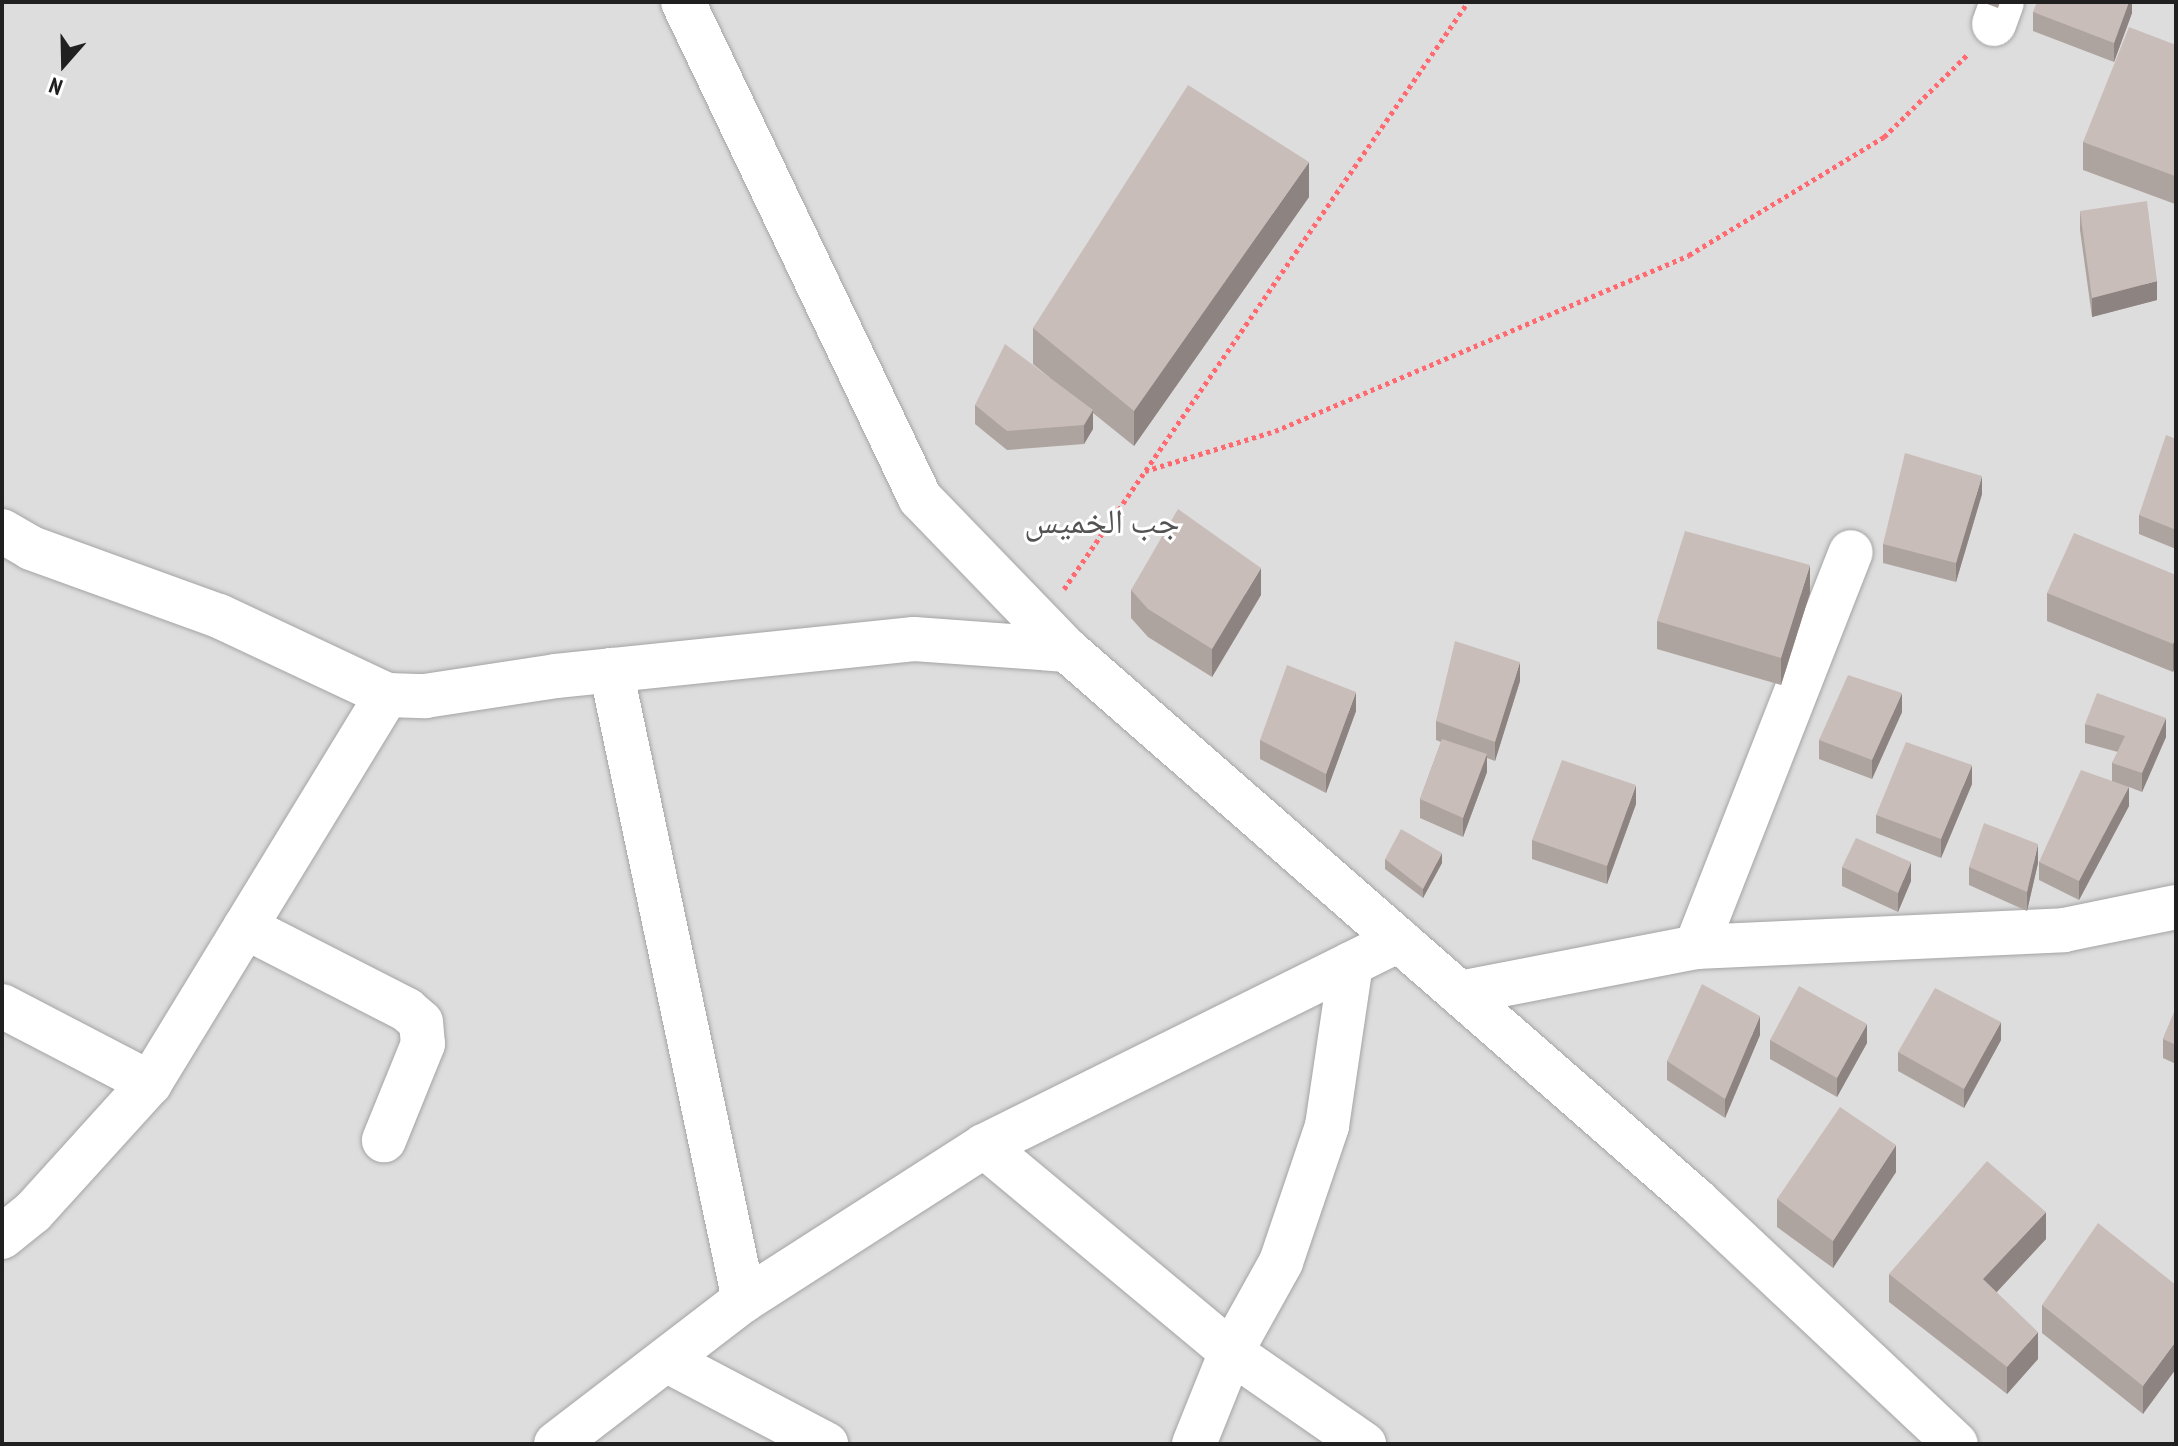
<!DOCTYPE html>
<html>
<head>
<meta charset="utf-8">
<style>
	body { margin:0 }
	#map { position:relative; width:2178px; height:1446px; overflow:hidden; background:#f1ece6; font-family:"PT Sans Narrow","Noto Naskh Arabic",sans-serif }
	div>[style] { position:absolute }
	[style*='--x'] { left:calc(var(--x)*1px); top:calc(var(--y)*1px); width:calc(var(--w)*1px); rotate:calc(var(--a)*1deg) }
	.residential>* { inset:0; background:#dedddd }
	.path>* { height:5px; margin-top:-2.5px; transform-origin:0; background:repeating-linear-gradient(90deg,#ff696f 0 4px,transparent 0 8px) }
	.roads { filter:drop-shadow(0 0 2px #a4a4a4) drop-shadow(0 0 2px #a4a4a4) }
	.street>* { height:44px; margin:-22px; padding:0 22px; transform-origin:22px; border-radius:22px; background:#fff }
	.wall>* { inset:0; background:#ada39f }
	.shaded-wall>* { inset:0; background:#8d8482 }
	.building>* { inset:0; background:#c9bdb9 }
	span { translate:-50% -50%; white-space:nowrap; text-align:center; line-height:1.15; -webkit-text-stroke:6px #fff; paint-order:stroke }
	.quarter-label { font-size:34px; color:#535353 }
	.frame { position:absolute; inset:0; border:4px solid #202020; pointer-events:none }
	.north { position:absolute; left:24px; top:24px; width:80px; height:80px; -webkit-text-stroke:6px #fff; paint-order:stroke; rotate:200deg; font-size:22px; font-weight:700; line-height:32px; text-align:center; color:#202020 }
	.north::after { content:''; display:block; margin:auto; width:28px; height:36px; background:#202020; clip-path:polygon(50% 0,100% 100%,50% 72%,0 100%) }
</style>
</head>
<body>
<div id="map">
	<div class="residential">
		<div style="clip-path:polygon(2px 2px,2176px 2px,2176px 1444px,2px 1444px)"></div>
	</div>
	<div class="path">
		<div style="--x:1145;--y:471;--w:136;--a:-17.1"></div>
		<div style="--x:1275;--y:431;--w:450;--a:-23"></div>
		<div style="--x:1689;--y:255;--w:228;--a:-31.2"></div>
		<div style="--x:1884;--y:137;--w:117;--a:-44.7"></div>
		<div style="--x:1064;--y:589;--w:713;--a:-55.46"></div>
	</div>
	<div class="roads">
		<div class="street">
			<div style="--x:683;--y:2;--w:550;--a:64.46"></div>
			<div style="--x:920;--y:498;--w:211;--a:46"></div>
			<div style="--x:1067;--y:650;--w:837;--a:41.17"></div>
			<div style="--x:1697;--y:1201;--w:355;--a:43.2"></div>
			<div style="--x:1994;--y:24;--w:23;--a:-70"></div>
			<div style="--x:2;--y:531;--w:34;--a:30"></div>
			<div style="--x:31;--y:548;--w:200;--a:19.9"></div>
			<div style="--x:219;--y:616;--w:186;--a:25.2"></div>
			<div style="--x:387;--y:695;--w:38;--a:2"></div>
			<div style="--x:425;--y:696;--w:133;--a:-8.7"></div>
			<div style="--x:556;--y:676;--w:360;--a:-5.9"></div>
			<div style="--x:914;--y:639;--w:153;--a:4.1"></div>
			<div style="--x:611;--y:670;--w:644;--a:78.08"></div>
			<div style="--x:245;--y:927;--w:182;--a:27.1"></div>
			<div style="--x:407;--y:1010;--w:18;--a:41"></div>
			<div style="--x:421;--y:1022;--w:22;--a:85"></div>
			<div style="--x:423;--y:1044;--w:104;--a:112.1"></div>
			<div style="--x:1696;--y:947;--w:424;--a:-68.6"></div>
			<div style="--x:1460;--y:993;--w:240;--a:-11"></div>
			<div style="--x:1696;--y:947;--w:368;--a:-2.6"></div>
			<div style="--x:2064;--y:930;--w:114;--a:-11.6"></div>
			<div style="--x:2;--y:1006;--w:167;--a:27.5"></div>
			<div style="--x:984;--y:1146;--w:322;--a:39.8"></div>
			<div style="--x:1231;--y:1352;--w:162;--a:34.7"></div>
			<div style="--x:2;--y:1237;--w:40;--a:-39"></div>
			<div style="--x:33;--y:1212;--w:174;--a:-47.8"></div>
			<div style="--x:150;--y:1083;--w:455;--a:-58.6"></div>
			<div style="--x:666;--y:1360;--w:181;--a:27.7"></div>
			<div style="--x:556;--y:1444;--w:237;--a:-37.5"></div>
			<div style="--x:744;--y:1300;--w:285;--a:-32.7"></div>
			<div style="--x:984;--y:1146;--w:463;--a:-26.4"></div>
			<div style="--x:1194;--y:1444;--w:99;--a:-68.1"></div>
			<div style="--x:1231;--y:1352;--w:103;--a:-60.9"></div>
			<div style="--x:1281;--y:1262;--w:144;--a:-71.3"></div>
			<div style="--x:1327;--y:1126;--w:164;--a:-81.6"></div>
		</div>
	</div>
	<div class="wall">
		<div style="clip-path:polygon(1982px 2px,2000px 2px,1998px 8px)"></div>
		<div style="clip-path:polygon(2132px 2px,2132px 13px,2114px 62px,2033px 31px,2033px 12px)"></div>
		<div style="clip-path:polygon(2176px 45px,2175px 204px,2083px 170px,2083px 142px)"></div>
		<div style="clip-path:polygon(1309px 197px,1134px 446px,1093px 413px,1093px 429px,1084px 444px,1007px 450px,975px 424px,975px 405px,1049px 377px,1033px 364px,1033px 328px)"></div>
		<div style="clip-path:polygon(2080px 211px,2157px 300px,2092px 317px,2080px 230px)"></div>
		<div style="clip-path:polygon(2176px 439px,2176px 549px,2139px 534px,2139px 515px)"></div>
		<div style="clip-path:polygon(1982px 494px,1956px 582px,1883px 563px,1883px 544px)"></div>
		<div style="clip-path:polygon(2176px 575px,2176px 664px,2173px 672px,2047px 621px,2047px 593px)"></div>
		<div style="clip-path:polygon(1131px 590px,1261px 595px,1212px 677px,1148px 637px,1131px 618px)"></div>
		<div style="clip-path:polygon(1810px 593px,1781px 685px,1657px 649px,1657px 621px)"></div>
		<div style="clip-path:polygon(1520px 681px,1495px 761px,1487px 758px,1487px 772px,1463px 837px,1420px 818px,1420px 799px,1441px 742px,1436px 740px,1436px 721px)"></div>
		<div style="clip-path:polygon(1356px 711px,1326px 793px,1260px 759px,1260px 740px)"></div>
		<div style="clip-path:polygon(1902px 712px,1872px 779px,1819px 759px,1819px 740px)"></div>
		<div style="clip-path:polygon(2085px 724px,2166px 737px,2142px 792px,2129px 787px,2129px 806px,2079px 900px,2039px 880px,2039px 862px,2112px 781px,2112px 763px,2118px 752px,2085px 743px)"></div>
		<div style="clip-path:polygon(1972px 784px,1941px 858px,1876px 833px,1876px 815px)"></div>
		<div style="clip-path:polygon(1636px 804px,1607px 884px,1532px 859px,1532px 840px)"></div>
		<div style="clip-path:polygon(1385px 859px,1442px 863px,1423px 898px,1385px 869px)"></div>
		<div style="clip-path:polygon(2038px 863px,2027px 911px,1969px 885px,1969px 867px)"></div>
		<div style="clip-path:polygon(1842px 867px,1911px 881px,1898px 912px,1842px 886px)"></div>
		<div style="clip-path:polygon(2176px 1008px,2176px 1064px,2163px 1058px,2163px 1039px)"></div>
		<div style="clip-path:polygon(1760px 1035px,1725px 1118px,1667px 1080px,1667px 1061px)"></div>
		<div style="clip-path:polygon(1770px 1040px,1867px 1043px,1837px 1097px,1770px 1059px)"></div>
		<div style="clip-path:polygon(2001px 1040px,1964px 1108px,1898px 1071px,1898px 1052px)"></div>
		<div style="clip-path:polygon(1896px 1172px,1833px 1268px,1777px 1227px,1777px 1199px)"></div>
		<div style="clip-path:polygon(2046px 1239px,1996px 1292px,2038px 1359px,2007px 1394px,1889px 1302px,1889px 1274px)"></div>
		<div style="clip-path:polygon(2176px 1285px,2143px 1414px,2042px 1333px,2042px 1305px)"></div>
	</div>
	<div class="shaded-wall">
		<div style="clip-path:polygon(2129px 2px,2132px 2px,2132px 13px,2114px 62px,2114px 43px)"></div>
		<div style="clip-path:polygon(1309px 162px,1309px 197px,1134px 446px,1134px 411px)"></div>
		<div style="clip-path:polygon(2176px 173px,2176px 201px,2175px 204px,2175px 176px)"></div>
		<div style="clip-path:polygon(2157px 281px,2157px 300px,2092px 317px,2092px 298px)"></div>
		<div style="clip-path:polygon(1093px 410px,1093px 429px,1084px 444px,1084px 425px)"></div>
		<div style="clip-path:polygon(1982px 476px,1982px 494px,1956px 582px,1956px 563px)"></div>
		<div style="clip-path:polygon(1810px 565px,1810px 593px,1781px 685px,1781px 658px)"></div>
		<div style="clip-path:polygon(1261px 568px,1261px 595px,1212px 677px,1212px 649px)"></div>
		<div style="clip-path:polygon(2176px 637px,2176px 664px,2173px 672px,2173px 644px)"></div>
		<div style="clip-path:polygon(1520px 662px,1520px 681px,1495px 761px,1495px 742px)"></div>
		<div style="clip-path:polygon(1356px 692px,1356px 711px,1326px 793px,1326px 774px)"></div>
		<div style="clip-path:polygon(1902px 693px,1902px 712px,1872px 779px,1872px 760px)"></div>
		<div style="clip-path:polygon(2166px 718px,2166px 737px,2142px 792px,2142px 773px)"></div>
		<div style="clip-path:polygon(1487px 754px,1487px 772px,1463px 837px,1463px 818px)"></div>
		<div style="clip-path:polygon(1972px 765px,1972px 784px,1941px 858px,1941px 839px)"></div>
		<div style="clip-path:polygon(1636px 785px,1636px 804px,1607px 884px,1607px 866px)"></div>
		<div style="clip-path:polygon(2129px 787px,2129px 806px,2079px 900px,2079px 881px)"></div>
		<div style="clip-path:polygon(2038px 844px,2038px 863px,2027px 911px,2027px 892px)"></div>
		<div style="clip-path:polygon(1442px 853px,1442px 863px,1423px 898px,1423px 889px)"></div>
		<div style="clip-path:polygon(1911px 862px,1911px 881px,1898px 912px,1898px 893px)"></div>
		<div style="clip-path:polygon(1760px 1016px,1760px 1035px,1725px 1118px,1725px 1099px)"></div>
		<div style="clip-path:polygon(2001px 1022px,2001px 1040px,1964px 1108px,1964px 1089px)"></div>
		<div style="clip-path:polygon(1867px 1024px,1867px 1043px,1837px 1097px,1837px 1078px)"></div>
		<div style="clip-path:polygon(1896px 1145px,1896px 1172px,1833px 1268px,1833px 1241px)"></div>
		<div style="clip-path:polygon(2046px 1212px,2046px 1239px,1983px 1307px,1983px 1279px)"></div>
		<div style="clip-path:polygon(2038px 1332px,2038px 1359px,2007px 1394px,2007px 1367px)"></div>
		<div style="clip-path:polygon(2176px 1341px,2176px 1369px,2143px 1414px,2143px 1386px)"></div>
	</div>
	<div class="building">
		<div style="clip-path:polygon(2037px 2px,2129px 2px,2114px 43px,2033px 12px)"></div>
		<div style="clip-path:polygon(2129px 27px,2176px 45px,2176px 173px,2175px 176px,2083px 142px)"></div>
		<div style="clip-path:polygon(1188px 85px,1309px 162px,1134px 411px,1033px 328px)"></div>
		<div style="clip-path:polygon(2147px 201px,2157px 281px,2092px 298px,2080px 211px)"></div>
		<div style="clip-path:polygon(1005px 344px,1093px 410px,1084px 425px,1007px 431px,975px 405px)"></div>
		<div style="clip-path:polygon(2166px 435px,2176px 439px,2176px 530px,2139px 515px)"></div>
		<div style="clip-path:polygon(1905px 453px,1982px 476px,1956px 563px,1883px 544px)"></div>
		<div style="clip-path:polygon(1178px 509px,1261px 568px,1212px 649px,1148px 609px,1131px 590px)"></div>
		<div style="clip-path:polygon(1685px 531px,1810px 565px,1781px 658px,1657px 621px)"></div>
		<div style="clip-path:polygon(2074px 533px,2176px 575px,2176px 637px,2173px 644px,2047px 593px)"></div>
		<div style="clip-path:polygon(1455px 641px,1520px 662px,1495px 742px,1436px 721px)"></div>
		<div style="clip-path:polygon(1287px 665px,1356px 692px,1326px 774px,1260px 740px)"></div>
		<div style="clip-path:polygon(1848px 675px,1902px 693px,1872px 760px,1819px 740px)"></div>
		<div style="clip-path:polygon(2097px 693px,2166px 718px,2142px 773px,2112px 763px,2125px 736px,2085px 724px)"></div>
		<div style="clip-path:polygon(1442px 739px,1487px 754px,1463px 818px,1420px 799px)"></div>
		<div style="clip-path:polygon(1906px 742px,1972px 765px,1941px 839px,1876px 815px)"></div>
		<div style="clip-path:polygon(1562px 760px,1636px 785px,1607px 866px,1532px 840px)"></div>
		<div style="clip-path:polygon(2081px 770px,2129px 787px,2079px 881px,2039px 862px)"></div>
		<div style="clip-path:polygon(1984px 823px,2038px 844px,2027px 892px,1969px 867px)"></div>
		<div style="clip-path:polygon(1401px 829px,1442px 853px,1423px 889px,1385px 859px)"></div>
		<div style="clip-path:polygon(1856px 838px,1911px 862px,1898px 893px,1842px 867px)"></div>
		<div style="clip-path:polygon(1702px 984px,1760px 1016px,1725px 1099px,1667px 1061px)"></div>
		<div style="clip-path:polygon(1799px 986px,1867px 1024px,1837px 1078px,1770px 1040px)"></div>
		<div style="clip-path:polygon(1935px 988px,2001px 1022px,1964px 1089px,1898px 1052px)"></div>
		<div style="clip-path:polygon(2176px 1008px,2176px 1045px,2163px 1039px)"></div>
		<div style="clip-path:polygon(1840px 1107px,1896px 1145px,1833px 1241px,1777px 1199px)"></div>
		<div style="clip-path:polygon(1987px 1161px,2046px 1212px,1983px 1279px,2038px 1332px,2007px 1367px,1889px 1274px)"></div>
		<div style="clip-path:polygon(2098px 1223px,2176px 1285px,2176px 1341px,2143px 1386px,2042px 1305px)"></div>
	</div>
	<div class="quarter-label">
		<span style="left:1102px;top:521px">جب الخميس</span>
	</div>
	<div class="frame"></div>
	<div class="north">N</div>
</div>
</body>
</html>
